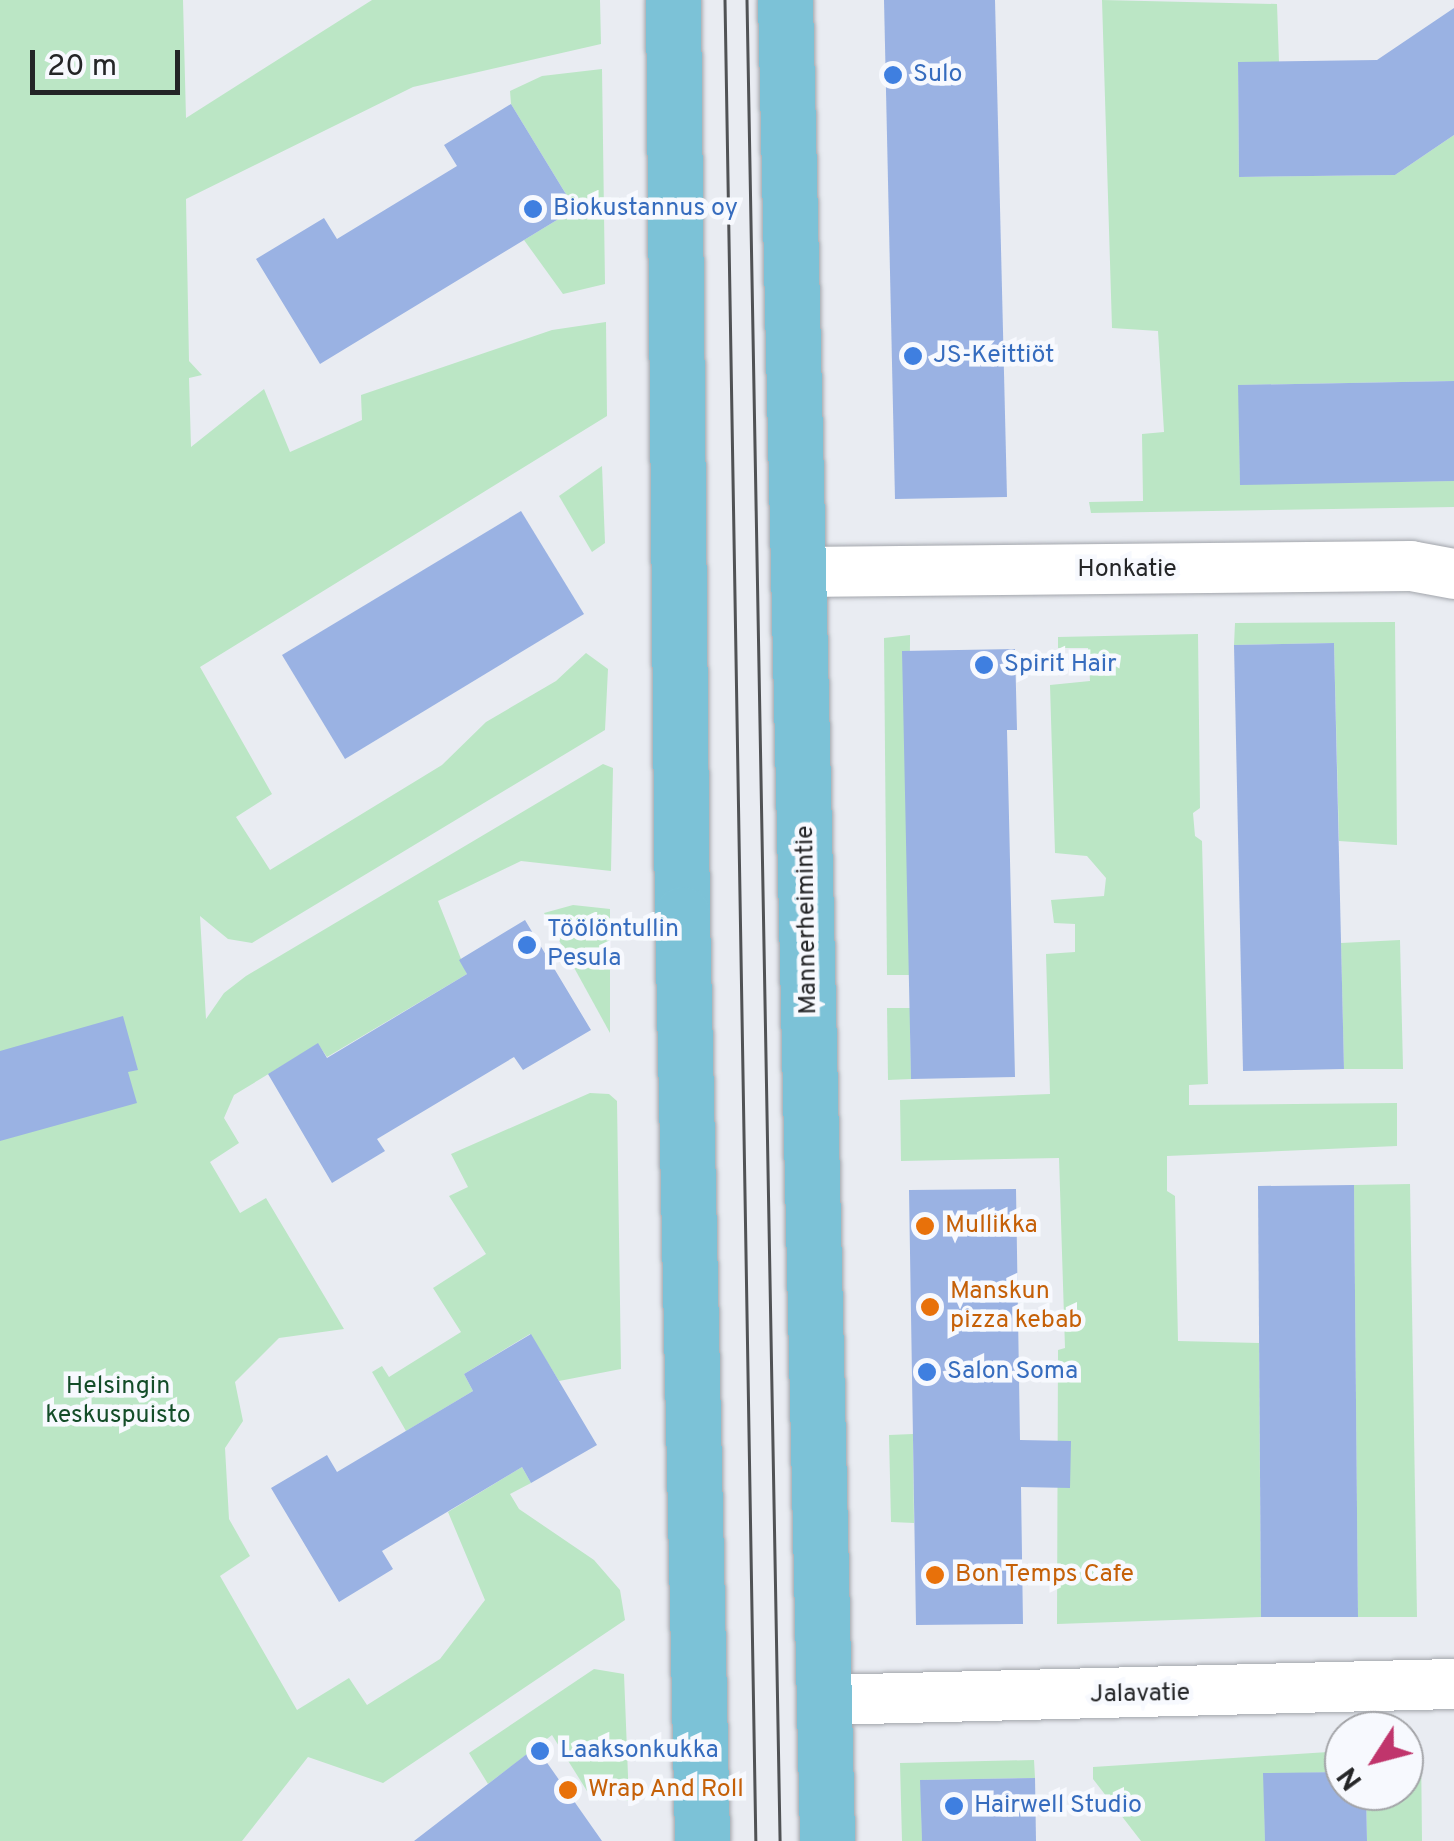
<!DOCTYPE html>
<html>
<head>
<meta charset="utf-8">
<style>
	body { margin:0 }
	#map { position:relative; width:1454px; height:1841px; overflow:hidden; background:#e9ecf2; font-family:Overpass,sans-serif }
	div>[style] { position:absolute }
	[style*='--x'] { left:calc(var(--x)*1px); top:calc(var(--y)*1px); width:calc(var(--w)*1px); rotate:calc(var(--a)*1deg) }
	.green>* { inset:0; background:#bbe6c5 }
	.building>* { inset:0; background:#9ab2e3 }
	.roads { filter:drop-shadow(0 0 2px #a2a5ab) drop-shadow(0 0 2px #a2a5ab) }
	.minor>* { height:50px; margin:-25px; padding:0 25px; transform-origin:25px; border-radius:25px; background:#fff }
	.primary>* { height:55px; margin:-27.5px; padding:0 27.5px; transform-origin:27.5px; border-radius:27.5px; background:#7cc2d7 }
	.tram>* { height:2.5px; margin:-1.25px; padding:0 1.25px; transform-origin:1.25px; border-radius:1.25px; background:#505255 }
	.dots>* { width:28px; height:28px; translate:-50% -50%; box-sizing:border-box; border:5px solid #f7f9fe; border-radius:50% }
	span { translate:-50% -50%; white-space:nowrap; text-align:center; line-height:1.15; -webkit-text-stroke:9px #f7f9fe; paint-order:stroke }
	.shop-label { font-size:25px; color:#366cbe }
	.left { translate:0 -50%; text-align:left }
	.street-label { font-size:25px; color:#242527 }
	.food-label { font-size:25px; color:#c56008 }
	.park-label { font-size:25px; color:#144d29 }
	.north { position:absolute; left:1324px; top:1711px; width:100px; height:100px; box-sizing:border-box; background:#f7f9fe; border:2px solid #a3a4a8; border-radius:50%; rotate:234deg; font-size:28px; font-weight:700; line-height:40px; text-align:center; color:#242527 }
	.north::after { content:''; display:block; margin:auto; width:35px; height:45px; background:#c0356c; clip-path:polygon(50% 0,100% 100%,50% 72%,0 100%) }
	.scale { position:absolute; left:30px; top:50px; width:150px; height:45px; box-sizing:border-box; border:5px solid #242527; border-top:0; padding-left:12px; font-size:30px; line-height:35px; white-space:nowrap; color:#242527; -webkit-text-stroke:8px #f7f9fe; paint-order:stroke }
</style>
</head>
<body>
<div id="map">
	<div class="green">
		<div style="clip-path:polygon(0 0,183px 0,186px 118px,372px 0,600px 0,601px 44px,413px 87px,186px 199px,189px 361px,202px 375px,189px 378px,191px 447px,264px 389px,290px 452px,362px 420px,361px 395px,552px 330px,606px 322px,607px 416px,200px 667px,272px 794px,236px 817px,270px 870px,442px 765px,486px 722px,556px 681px,586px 653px,608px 669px,605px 730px,252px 943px,228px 939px,200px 916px,206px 1019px,224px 993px,246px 976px,603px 764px,613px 768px,611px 871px,521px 861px,438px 901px,467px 974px,327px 1057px,318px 1044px,234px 1095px,224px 1118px,239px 1143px,210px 1162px,240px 1213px,266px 1198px,344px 1329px,279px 1338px,235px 1382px,243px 1421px,225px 1448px,229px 1519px,250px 1556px,220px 1576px,297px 1710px,349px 1678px,367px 1705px,440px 1659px,485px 1600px,448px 1512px,522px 1467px,531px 1483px,510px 1494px,519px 1509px,594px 1560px,620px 1590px,625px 1620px,383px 1783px,308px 1757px,242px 1841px,0 1841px)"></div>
		<div style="clip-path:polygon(1102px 0,1277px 4px,1279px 62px,1238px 63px,1239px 177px,1395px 175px,1454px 135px,1454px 381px,1239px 385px,1240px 484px,1454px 481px,1454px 507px,1091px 513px,1089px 502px,1143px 501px,1142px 434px,1164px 432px,1158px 331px,1112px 328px)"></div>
		<div style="clip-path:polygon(602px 69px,605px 284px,563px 294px,524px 240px,575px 209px,511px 104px,510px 91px,542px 76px)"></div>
		<div style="clip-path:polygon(602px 466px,605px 543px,592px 552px,559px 496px)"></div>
		<div style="clip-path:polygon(1395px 622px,1397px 845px,1339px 841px,1334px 643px,1234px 645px,1235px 623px)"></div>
		<div style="clip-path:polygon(1198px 634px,1200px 808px,1193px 813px,1195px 836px,1202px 841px,1208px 1084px,1189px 1085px,1189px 1105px,1397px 1103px,1397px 1146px,1167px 1156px,1167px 1191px,1175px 1196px,1178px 1341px,1259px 1343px,1261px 1617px,1057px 1624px,1058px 1350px,1065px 1348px,1059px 1158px,901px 1161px,900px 1100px,1050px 1094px,1046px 954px,1075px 952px,1075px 924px,1054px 923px,1051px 900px,1104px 896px,1106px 878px,1087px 856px,1055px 853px,1050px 685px,1090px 681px,1088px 648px,1058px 648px,1058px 637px)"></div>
		<div style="clip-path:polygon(910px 635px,909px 975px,887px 975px,884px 638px)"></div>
		<div style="clip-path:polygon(573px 905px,610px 909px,610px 1033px,544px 913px)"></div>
		<div style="clip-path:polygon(1400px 940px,1403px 1069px,1344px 1069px,1341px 943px)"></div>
		<div style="clip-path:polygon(887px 1008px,910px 1008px,911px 1079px,888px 1080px)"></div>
		<div style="clip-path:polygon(590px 1093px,609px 1094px,617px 1101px,621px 1369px,559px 1381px,530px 1334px,464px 1374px,473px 1391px,406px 1431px,372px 1372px,382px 1366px,389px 1377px,461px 1332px,433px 1288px,486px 1254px,449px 1196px,468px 1187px,451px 1154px)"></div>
		<div style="clip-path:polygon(1410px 1184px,1417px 1617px,1358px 1617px,1354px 1185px)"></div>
		<div style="clip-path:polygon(913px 1434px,914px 1523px,891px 1522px,889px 1435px)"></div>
		<div style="clip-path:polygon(594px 1669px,624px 1674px,629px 1801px,587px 1791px,552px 1735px,488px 1784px,469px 1753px)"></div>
		<div style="clip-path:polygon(1421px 1746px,1422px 1841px,1367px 1841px,1366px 1791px,1404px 1791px,1404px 1747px)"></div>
		<div style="clip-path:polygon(1344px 1751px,1344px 1772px,1264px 1774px,1265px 1841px,1141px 1841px,1093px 1779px,1093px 1767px)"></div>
		<div style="clip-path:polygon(1034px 1760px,1035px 1778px,921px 1780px,922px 1841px,902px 1841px,900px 1763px)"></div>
	</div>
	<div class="building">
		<div style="clip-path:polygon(884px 0,995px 0,1007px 497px,895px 499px)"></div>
		<div style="clip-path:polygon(1454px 8px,1454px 135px,1395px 175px,1239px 177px,1238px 62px,1377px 60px)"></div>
		<div style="clip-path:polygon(511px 104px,575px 209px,320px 364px,256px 259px,324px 218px,337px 239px,457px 166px,444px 145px)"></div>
		<div style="clip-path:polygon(1454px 381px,1454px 481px,1240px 485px,1238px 385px)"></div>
		<div style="clip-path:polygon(521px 511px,584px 614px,345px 759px,282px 655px)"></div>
		<div style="clip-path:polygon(1334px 643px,1344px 1069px,1243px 1071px,1234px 645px)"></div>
		<div style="clip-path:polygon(1015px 649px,1017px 730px,1007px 730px,1015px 1077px,911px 1079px,902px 651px)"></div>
		<div style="clip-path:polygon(525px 920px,591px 1030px,523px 1070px,514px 1057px,377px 1139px,385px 1151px,332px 1183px,268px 1074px,318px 1043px,327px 1058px,467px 974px,459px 960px)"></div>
		<div style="clip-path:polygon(123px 1016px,138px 1070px,128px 1072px,137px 1103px,0 1141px,0 1051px)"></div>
		<div style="clip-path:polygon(1354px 1185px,1358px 1617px,1261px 1617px,1258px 1186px)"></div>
		<div style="clip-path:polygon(1016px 1189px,1020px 1440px,1071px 1441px,1070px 1488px,1021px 1487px,1023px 1624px,916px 1625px,909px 1190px)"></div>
		<div style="clip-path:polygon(531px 1334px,597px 1445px,531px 1483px,522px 1467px,382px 1551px,393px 1569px,339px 1602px,271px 1488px,327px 1455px,337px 1472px,473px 1391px,464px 1374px)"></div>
		<div style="clip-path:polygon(536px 1747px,602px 1841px,414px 1841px,488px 1784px)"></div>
		<div style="clip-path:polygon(1344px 1772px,1344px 1791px,1366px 1791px,1367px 1841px,1265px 1841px,1263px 1773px)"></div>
		<div style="clip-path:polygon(1035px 1778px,1036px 1841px,922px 1841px,920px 1780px)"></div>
	</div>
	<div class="roads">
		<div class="minor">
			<div style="--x:799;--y:572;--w:612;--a:-0.56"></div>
			<div style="--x:1411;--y:566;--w:44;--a:10.5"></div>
			<div style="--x:825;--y:1700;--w:629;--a:-1.46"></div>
		</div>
		<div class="primary">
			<div style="--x:673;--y:0;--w:914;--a:89.44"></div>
			<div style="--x:682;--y:914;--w:927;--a:88.76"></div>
			<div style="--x:785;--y:0;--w:1841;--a:88.69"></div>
		</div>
	</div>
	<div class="tram">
		<div style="--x:725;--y:0;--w:1841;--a:89.04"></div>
		<div style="--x:747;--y:0;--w:1841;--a:88.97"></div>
	</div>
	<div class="dots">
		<div style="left:893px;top:75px;background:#3f7fe0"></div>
		<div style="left:533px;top:209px;background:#3f7fe0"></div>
		<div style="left:913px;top:356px;background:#3f7fe0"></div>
		<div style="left:984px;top:665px;background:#3f7fe0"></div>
		<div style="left:527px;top:945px;background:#3f7fe0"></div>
		<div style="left:925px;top:1226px;background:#e8710a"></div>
		<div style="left:930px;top:1307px;background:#e8710a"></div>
		<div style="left:927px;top:1372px;background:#3f7fe0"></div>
		<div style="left:935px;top:1575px;background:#e8710a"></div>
		<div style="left:540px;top:1751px;background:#3f7fe0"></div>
		<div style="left:568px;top:1790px;background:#e8710a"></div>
		<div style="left:954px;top:1806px;background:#3f7fe0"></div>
	</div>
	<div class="shop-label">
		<span class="left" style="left:913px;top:75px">Sulo</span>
		<span class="left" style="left:553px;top:209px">Biokustannus oy</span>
		<span class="left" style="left:933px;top:356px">JS-Keittiöt</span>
		<span class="left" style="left:1004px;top:665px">Spirit Hair</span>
		<span class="left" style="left:547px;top:945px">Töölöntullin<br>Pesula</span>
		<span class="left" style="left:947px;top:1372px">Salon Soma</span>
		<span class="left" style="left:560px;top:1751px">Laaksonkukka</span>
		<span class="left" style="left:974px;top:1806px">Hairwell Studio</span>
	</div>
	<div class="street-label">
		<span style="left:1127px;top:570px">Honkatie</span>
		<span style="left:808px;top:920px;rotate:-91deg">Mannerheimintie</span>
		<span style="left:1140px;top:1695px;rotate:-1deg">Jalavatie</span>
	</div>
	<div class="food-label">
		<span class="left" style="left:945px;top:1226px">Mullikka</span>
		<span class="left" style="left:950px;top:1307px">Manskun<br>pizza kebab</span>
		<span class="left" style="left:955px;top:1575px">Bon Temps Cafe</span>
		<span class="left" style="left:588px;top:1790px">Wrap And Roll</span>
	</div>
	<div class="park-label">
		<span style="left:118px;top:1402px">Helsingin<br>keskuspuisto</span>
	</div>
	<div class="north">N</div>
	<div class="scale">20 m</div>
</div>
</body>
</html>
